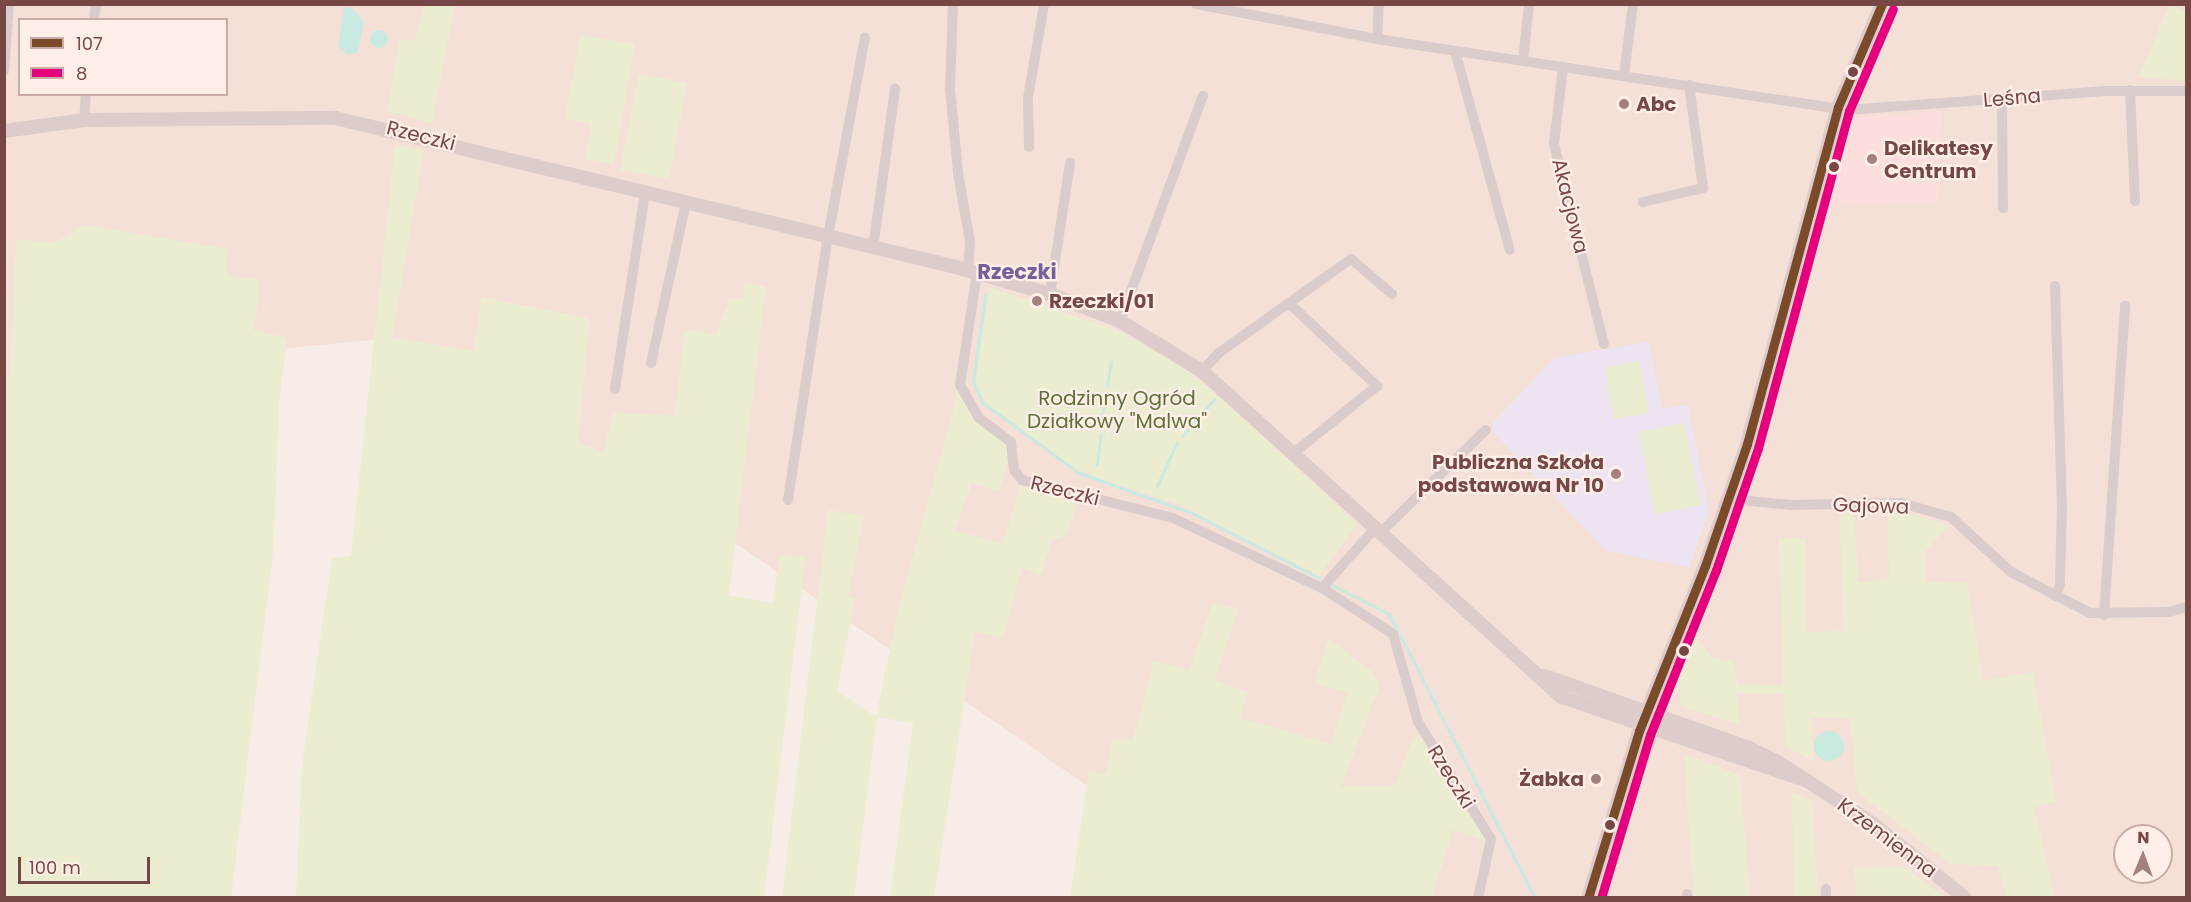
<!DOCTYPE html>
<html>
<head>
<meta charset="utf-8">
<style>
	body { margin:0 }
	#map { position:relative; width:2191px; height:902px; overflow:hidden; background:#f8ece7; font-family:Poppins,sans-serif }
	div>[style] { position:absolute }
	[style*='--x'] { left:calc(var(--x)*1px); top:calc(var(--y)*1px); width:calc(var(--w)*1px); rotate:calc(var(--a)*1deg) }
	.residential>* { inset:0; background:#f5e0d8 }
	.commercial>* { inset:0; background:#fcdedd }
	.education>* { inset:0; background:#eee4f1 }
	.green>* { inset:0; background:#ebecd0 }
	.water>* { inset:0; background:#c8eae1 }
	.round { border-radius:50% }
	.stream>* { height:3px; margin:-1.5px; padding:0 1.5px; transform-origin:1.5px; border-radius:1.5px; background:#c8eae1 }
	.minor>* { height:10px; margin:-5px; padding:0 5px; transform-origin:5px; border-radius:5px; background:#dacccb }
	.major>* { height:14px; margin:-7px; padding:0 7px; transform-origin:7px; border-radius:7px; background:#ddccc9 }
	.bus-1>* { height:9px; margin:-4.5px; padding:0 4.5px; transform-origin:4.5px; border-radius:4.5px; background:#7a4b2a }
	.bus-2>* { height:9px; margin:-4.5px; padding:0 4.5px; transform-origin:4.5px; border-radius:4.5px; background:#e5007d }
	.dots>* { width:16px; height:16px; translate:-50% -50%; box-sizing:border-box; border:3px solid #ffefe8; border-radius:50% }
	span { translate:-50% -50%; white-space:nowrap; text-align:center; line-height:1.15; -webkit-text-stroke:4.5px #ffefe8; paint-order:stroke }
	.street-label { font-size:20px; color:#774746 }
	.poi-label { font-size:20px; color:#774746; font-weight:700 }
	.left { translate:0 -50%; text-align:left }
	.right { translate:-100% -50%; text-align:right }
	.park-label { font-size:20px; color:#5b7238 }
	.neighbourhood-label { font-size:21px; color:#74619b; font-weight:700 }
	.frame { position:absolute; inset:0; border:6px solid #774746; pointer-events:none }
	.legend { position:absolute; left:18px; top:18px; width:210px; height:78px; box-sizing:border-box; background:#ffefe8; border:2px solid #c9aca7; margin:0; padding:8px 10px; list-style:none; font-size:18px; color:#774746 }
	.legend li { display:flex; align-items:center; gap:12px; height:30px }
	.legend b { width:30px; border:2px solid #c9aca7 }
	.north { position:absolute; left:2113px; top:824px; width:60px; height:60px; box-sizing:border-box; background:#ffefe8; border:2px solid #c9aca7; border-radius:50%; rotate:1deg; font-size:16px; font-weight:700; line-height:24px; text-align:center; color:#774746 }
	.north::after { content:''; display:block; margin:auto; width:21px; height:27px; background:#a4817e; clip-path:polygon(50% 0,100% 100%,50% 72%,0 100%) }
	.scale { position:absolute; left:18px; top:857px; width:132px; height:27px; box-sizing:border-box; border:3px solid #774746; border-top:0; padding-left:8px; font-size:18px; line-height:21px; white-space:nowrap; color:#774746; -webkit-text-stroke:4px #ffefe8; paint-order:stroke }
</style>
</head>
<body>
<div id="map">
	<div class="residential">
		<div style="clip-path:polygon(evenodd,4px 5px,2186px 5px,2186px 897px,1406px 897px,1092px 789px,603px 452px,578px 443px,589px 319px,482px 297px,474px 351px,392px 338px,5px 376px,4px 5px,20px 20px,226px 20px,226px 94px,20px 94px,20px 20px,4px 5px,2125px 836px,2161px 836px,2161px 872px,2125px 872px,2125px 836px)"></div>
	</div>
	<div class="commercial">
		<div style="clip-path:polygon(1942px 111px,1938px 202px,1824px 207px,1848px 118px)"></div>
	</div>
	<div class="education">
		<div style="clip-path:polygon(1649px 342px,1662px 409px,1688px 405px,1709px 511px,1689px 567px,1606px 551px,1492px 431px,1493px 423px,1554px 358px)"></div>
	</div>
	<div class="green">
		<div style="clip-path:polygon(424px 5px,455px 5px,432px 123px,387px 111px,399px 39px,415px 41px)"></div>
		<div style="clip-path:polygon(2169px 5px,2186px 12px,2186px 81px,2139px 77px)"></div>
		<div style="clip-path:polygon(580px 35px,635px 44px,614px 164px,585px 159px,591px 124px,565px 119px)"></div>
		<div style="clip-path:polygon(639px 74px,687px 83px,669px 179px,620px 170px)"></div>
		<div style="clip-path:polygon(395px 145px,424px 150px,392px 338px,474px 351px,481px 297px,589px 319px,578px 443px,603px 452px,614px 412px,674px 416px,685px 330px,716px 334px,730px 298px,743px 298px,744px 283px,766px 286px,729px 595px,773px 603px,780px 555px,804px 557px,805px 561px,764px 897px,296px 897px,302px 767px,332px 558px,351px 556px)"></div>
		<div style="clip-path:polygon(85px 225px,228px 249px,226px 275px,260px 279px,254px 330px,287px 338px,279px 402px,273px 553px,231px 897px,5px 897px,4px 376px,10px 376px,16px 240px,56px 242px)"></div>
		<div style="clip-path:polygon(989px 287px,1114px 329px,1159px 352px,1186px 369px,1245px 420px,1357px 524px,1319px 576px,1180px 505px,1092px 476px,1066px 463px,986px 403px,975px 385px)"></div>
		<div style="clip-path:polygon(1639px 361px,1649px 413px,1614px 419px,1605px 368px)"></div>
		<div style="clip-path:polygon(960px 385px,1007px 446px,1009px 458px,999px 491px,972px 483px,955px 530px,1002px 544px,1021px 486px,1078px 501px,1067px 535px,1052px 540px,1041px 575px,1022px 568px,1003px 638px,975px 632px,934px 897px,890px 897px,913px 723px,877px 717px,854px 897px,782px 898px,828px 510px,864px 516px,848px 597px,855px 598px,837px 691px,876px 717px,898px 610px)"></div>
		<div style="clip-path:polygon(1684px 423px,1701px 505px,1655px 514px,1639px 432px)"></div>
		<div style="clip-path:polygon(1839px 506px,1854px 506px,1858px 582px,1889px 579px,1887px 507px,1949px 525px,1925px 552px,1926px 582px,1967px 583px,1983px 681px,2033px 672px,2056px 801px,2034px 808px,2055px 897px,2006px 897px,1998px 866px,1951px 864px,1857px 792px,1850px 719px,1812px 718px,1814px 762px,1785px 746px,1784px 694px,1737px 693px,1740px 725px,1681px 706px,1679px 682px,1691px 630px,1712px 658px,1733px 662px,1738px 684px,1783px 685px,1779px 538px,1806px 539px,1807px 632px,1844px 631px)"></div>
		<div style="clip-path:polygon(1213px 602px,1238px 609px,1215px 680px,1248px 692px,1240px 718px,1331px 744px,1347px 693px,1314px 683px,1329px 638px,1373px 673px,1380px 685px,1341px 787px,1395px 785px,1414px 735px,1418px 734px,1488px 842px,1453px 830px,1432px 897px,1070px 898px,1089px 771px,1106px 774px,1112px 739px,1133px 740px,1154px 661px,1189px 670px)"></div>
		<div style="clip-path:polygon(1684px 754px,1740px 775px,1750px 897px,1694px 897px)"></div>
		<div style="clip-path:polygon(1792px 792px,1812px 801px,1818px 897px,1794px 897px)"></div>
		<div style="clip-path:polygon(1906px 867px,1944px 897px,1857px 897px,1854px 868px)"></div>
	</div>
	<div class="water">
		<div style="clip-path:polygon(344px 7px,352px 8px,364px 21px,358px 52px,348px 55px,338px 46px)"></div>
		<div class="round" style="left:370px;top:30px;width:18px;height:18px"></div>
		<div class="round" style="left:1814px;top:731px;width:30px;height:30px"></div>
	</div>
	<div class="stream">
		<div style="--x:985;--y:295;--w:87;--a:97.9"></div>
		<div style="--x:973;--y:381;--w:23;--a:67"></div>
		<div style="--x:982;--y:402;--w:120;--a:36.2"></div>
		<div style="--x:1079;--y:473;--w:120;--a:19.5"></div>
		<div style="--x:1192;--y:513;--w:143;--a:27.1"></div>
		<div style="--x:1107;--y:386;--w:25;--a:-81"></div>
		<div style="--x:1182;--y:436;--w:49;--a:-49.1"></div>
		<div style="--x:1097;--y:465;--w:72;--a:-83.7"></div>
		<div style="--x:1157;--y:486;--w:48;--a:-65.6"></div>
		<div style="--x:1330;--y:584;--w:66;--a:27"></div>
		<div style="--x:1389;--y:614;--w:319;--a:62.8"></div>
	</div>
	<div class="minor">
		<div style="--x:953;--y:4;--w:84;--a:92"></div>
		<div style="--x:950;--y:88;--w:85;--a:84.6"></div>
		<div style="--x:958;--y:173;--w:70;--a:80.1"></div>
		<div style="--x:970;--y:242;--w:29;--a:94"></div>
		<div style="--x:1196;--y:4;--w:184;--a:10.9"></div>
		<div style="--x:1377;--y:39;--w:475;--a:8.6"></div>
		<div style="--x:1847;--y:110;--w:259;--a:-4.2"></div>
		<div style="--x:2105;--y:91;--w:81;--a:0"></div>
		<div style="--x:94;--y:20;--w:16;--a:-83"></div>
		<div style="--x:1377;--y:39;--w:35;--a:-87"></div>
		<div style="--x:1455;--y:51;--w:206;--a:74.6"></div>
		<div style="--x:1523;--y:61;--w:57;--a:-84"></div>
		<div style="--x:1563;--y:67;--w:78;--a:96.7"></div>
		<div style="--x:1554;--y:144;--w:206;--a:76"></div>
		<div style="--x:4;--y:71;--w:67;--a:-85.7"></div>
		<div style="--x:1624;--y:75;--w:72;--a:-82.8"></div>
		<div style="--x:2130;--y:90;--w:111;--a:87.4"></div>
		<div style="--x:2002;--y:99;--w:109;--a:89.5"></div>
		<div style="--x:84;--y:120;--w:26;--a:-86"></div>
		<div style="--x:1029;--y:147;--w:49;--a:-91.2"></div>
		<div style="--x:1028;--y:98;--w:95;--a:-80.3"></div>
		<div style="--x:1643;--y:202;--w:62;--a:-13.1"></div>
		<div style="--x:1703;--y:188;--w:104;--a:-97.7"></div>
		<div style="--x:873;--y:248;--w:161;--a:-82.1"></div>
		<div style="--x:977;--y:273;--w:113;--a:98.6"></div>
		<div style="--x:960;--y:385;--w:38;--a:60"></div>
		<div style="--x:979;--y:418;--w:40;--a:37"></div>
		<div style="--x:1011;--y:442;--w:28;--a:84"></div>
		<div style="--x:1014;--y:470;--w:13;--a:51"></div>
		<div style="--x:1022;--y:480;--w:156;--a:14.1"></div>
		<div style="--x:1173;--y:518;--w:165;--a:25.2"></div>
		<div style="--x:1322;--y:588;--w:85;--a:32.9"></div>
		<div style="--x:1393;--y:634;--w:91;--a:74.1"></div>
		<div style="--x:1418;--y:722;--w:138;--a:58"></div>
		<div style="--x:1491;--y:839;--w:60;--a:102.4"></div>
		<div style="--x:2055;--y:286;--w:219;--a:88.2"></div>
		<div style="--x:2062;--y:505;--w:79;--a:91.5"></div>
		<div style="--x:2060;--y:584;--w:13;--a:108"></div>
		<div style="--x:1050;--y:294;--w:133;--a:-81.3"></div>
		<div style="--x:1290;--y:304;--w:120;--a:43.3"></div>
		<div style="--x:1377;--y:386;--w:107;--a:141.1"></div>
		<div style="--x:1120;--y:321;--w:240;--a:-69.8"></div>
		<div style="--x:651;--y:363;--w:164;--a:-77.7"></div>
		<div style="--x:1202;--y:371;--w:26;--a:-47"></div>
		<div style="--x:1220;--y:352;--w:161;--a:-35.4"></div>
		<div style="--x:1351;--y:259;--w:54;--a:40.5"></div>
		<div style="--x:615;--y:389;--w:198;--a:-81.3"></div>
		<div style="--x:1729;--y:499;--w:62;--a:5.5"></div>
		<div style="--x:1791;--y:505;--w:110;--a:-1"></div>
		<div style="--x:1901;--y:503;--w:52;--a:15.6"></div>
		<div style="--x:1951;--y:517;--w:81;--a:42.5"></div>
		<div style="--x:2011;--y:572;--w:89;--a:27.4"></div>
		<div style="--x:2090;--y:613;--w:79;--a:-0.7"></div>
		<div style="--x:2169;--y:612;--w:18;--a:-16"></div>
		<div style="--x:788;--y:500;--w:261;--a:-81.4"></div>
		<div style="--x:827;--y:242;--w:208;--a:-79.5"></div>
		<div style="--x:1382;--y:531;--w:145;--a:-44.2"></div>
		<div style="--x:1322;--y:588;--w:83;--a:-48.4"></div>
		<div style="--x:2104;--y:615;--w:310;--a:-86.1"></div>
		<div style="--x:1826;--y:889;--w:9;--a:90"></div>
		<div style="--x:1687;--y:894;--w:4;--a:76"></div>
	</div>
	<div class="major">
		<div style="--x:4;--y:131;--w:81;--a:-7.8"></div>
		<div style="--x:84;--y:120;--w:251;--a:-0.5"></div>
		<div style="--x:335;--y:118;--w:635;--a:13.49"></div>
		<div style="--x:952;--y:266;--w:102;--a:15.9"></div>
		<div style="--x:1050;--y:294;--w:75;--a:21.1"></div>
		<div style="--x:1120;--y:321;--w:96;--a:31.4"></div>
		<div style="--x:1202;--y:371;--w:486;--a:42.2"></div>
		<div style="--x:1562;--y:697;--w:259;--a:18.9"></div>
		<div style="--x:1545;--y:676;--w:216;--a:19.4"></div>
		<div style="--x:1749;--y:748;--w:32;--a:26"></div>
		<div style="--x:1778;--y:762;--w:112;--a:33"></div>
		<div style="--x:1872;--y:823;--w:119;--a:38.9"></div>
		<div style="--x:1610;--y:851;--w:257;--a:-70.9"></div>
		<div style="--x:1588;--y:898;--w:175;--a:-73"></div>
		<div style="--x:1639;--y:731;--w:178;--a:-68.2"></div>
		<div style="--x:1705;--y:566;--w:129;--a:-71"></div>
		<div style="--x:1747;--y:444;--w:349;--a:-74.9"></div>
		<div style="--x:1838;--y:107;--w:112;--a:-66.9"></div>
	</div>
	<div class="bus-1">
		<div style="--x:1588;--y:898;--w:175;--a:-73"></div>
		<div style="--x:1639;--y:731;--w:178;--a:-68.2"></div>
		<div style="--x:1705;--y:566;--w:129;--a:-71"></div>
		<div style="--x:1747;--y:444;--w:349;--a:-74.9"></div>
		<div style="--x:1838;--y:107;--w:112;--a:-66.9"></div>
	</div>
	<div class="bus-2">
		<div style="--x:1601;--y:898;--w:170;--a:-73.3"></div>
		<div style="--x:1650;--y:735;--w:178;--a:-68.2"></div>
		<div style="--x:1716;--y:570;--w:129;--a:-71"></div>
		<div style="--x:1758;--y:448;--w:349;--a:-74.9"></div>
		<div style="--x:1849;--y:111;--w:111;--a:-66.7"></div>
	</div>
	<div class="dots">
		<div style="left:1853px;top:72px;background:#774746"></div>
		<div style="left:1624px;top:104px;background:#a4817e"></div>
		<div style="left:1872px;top:159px;background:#a4817e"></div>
		<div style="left:1834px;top:167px;background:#774746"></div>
		<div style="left:1037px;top:301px;background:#a4817e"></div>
		<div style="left:1616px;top:474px;background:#a4817e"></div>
		<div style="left:1684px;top:651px;background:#774746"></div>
		<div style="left:1596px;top:779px;background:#a4817e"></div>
		<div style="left:1610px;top:825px;background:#774746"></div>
	</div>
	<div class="street-label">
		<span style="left:2012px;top:98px;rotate:-5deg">Leśna</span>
		<span style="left:421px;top:136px;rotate:14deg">Rzeczki</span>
		<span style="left:1570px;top:206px;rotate:76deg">Akacjowa</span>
		<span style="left:1065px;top:491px;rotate:14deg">Rzeczki</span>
		<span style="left:1871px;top:506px;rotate:2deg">Gajowa</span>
		<span style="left:1451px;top:777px;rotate:58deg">Rzeczki</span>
		<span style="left:1887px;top:838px;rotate:37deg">Krzemienna</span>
	</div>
	<div class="poi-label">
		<span class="left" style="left:1636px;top:104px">Abc</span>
		<span class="left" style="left:1884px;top:160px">Delikatesy<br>Centrum</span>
		<span class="left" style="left:1049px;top:301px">Rzeczki/01</span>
		<span class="right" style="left:1604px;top:474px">Publiczna Szkoła<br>podstawowa Nr 10</span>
		<span class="right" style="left:1584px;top:779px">Żabka</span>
	</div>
	<div class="park-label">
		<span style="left:1117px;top:410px">Rodzinny Ogród<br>Działkowy "Malwa"</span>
	</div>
	<div class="neighbourhood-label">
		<span style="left:1017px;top:272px">Rzeczki</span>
	</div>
	<div class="frame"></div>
	<ul class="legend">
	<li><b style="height:8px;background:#7a4b2a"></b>107</li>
	<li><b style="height:8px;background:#e5007d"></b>8</li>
	</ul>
	<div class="north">N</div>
	<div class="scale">100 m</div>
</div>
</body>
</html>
